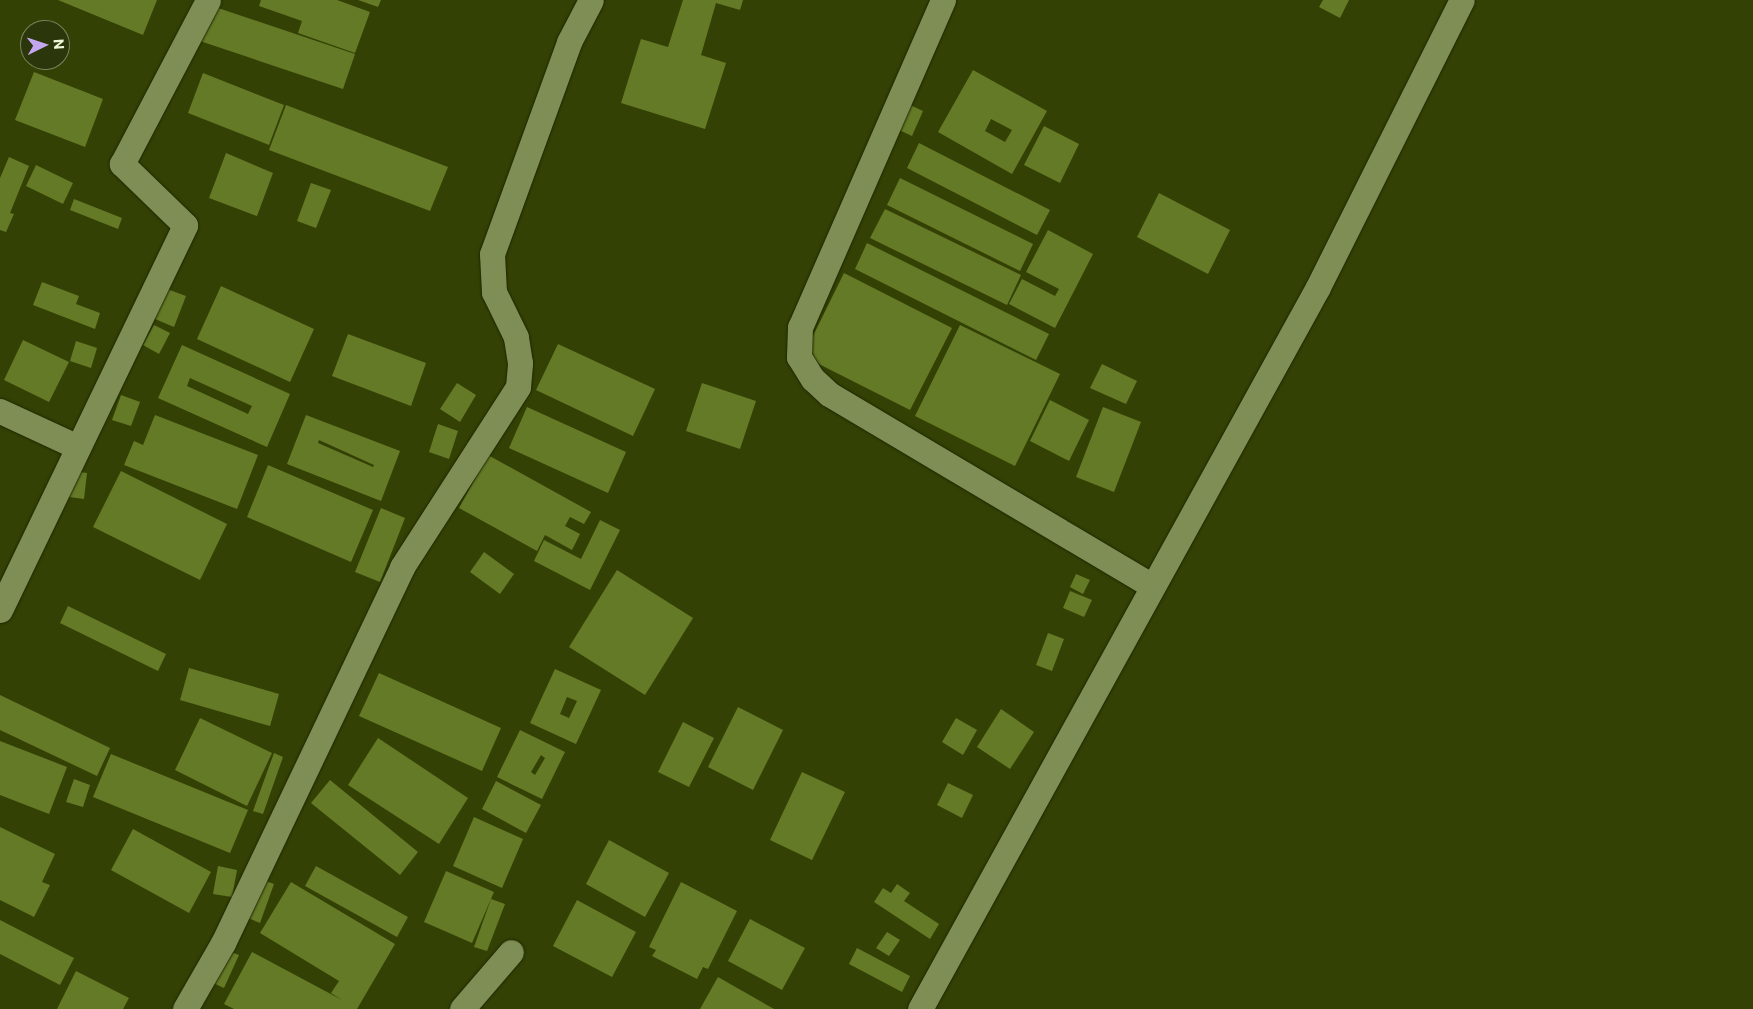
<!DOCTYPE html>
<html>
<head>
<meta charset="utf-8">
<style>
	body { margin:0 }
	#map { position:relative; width:1753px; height:1009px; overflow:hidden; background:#344104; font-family:Commissioner,sans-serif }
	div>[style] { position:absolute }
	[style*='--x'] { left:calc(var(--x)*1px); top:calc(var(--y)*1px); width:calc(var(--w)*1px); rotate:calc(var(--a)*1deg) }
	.building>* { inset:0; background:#657a26 }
	.roads { filter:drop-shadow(0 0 1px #1d2700) drop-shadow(0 0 1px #1d2700) }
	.minor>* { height:25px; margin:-12.5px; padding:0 12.5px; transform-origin:12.5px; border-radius:12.5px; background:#7e8e55 }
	span { translate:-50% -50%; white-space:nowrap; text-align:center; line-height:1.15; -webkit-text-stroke:4px #2b360a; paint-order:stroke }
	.north { position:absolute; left:20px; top:20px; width:50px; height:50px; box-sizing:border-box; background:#2b360a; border:1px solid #79835c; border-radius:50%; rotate:86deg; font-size:14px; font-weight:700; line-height:20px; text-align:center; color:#edf7d8 }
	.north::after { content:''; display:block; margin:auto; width:18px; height:22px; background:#c4a7f1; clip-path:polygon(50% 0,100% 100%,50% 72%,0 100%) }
</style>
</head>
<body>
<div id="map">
	<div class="building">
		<div style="clip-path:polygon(58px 0,157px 0,143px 35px)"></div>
		<div style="clip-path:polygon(261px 0,337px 0,370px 12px,355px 53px,298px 33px,302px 21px,259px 6px)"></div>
		<div style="clip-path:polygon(358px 0,381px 0,378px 7px)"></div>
		<div style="clip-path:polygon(683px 0,743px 0,740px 10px,716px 3px,701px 55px,726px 63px,705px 129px,621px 103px,641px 39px,668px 47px)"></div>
		<div style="clip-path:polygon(1323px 0,1349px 0,1340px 18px,1319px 7px)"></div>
		<div style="clip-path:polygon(212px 6px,355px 54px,343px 89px,200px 41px)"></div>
		<div style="clip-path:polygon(evenodd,973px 70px,1047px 111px,1012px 174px,938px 132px,973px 70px,991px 119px,1012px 130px,1005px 142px,985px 131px,991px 119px)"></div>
		<div style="clip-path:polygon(34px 72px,103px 99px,85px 147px,15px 120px)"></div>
		<div style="clip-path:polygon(203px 73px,284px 105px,269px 145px,188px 113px)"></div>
		<div style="clip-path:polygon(908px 104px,923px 111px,912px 136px,897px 129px)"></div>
		<div style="clip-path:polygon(286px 105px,448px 167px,430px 211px,269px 150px)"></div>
		<div style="clip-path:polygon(1044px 126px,1079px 144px,1060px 183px,1024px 165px)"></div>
		<div style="clip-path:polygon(919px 143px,1050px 210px,1037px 235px,907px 168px)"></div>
		<div style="clip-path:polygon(226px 153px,273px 173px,257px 216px,209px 198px)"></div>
		<div style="clip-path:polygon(9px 157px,29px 166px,10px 213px,14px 214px,6px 232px,0 230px,0 178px)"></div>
		<div style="clip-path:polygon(36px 165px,73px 183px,63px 204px,26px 186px)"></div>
		<div style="clip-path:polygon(900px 178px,1033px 244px,1020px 271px,887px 205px)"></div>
		<div style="clip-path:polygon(311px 183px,331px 190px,316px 228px,297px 221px)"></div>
		<div style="clip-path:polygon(1159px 193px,1230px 230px,1208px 274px,1137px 237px)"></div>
		<div style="clip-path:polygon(74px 199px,122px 218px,118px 229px,70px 210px)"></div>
		<div style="clip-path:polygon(885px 209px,1021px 275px,1007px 305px,870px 238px)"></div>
		<div style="clip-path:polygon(1048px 230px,1093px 254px,1055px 328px,1009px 304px,1022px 279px,1055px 296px,1059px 289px,1026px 272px)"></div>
		<div style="clip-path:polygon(867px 243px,1049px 334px,1036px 360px,855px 269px)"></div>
		<div style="clip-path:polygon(844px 273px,952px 328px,910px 410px,803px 356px)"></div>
		<div style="clip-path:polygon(42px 282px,79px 296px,76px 304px,100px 313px,95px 329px,33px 305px)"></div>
		<div style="clip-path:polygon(221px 286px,314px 329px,290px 382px,197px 339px)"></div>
		<div style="clip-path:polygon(167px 289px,186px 296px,174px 327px,155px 319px)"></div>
		<div style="clip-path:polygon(154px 325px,170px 333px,159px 354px,143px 345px)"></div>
		<div style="clip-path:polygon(960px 325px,1060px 374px,1015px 466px,915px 416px)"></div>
		<div style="clip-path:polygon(348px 334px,426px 363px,411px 406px,332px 376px)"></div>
		<div style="clip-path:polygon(23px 340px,69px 362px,49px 402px,4px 380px)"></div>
		<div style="clip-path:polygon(76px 341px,97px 348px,91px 368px,70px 361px)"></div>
		<div style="clip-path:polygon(558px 344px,655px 389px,633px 436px,536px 390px)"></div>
		<div style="clip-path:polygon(evenodd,182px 345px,290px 394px,267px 447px,158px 398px,182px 345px,190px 378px,252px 406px,248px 414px,187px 386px,190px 378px)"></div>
		<div style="clip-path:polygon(1102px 364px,1137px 381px,1126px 404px,1090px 388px)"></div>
		<div style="clip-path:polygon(457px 383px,476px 395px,460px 422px,440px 409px)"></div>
		<div style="clip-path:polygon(702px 383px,756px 401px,740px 449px,686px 431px)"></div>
		<div style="clip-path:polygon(121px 395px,140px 402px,131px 426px,112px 420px)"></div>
		<div style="clip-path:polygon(1050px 400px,1089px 420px,1069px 461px,1030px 441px)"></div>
		<div style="clip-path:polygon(527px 407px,626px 452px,608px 493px,509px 448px)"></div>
		<div style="clip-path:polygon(1103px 407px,1141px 422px,1114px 492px,1076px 477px)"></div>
		<div style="clip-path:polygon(155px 415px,258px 455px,237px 509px,124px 465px,134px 441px,143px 445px)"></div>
		<div style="clip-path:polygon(evenodd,306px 415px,400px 451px,381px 501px,287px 464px,306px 415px,319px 440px,374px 465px,373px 467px,318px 443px,319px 440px)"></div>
		<div style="clip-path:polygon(438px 424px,458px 431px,449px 459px,429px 452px)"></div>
		<div style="clip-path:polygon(488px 455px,591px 512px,584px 524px,570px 517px,565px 526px,580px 534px,572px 550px,545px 535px,537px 551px,459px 508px)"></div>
		<div style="clip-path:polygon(268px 465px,373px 510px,351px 562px,247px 517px)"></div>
		<div style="clip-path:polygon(72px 471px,87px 473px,84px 499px,69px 497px)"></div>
		<div style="clip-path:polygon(121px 471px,227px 524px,200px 580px,93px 527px)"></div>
		<div style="clip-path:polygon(381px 508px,405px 518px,380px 582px,355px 572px)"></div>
		<div style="clip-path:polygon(600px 520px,620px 530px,590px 590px,534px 561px,544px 540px,581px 559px)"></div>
		<div style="clip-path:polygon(484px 552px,514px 574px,500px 594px,470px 572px)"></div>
		<div style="clip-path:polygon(617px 570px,693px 618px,645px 695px,569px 647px)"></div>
		<div style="clip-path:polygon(1076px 574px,1090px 580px,1083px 594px,1070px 587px)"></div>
		<div style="clip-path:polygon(1070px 591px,1092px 600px,1084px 617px,1063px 608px)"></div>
		<div style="clip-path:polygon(68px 606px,166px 654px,158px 671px,60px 623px)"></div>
		<div style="clip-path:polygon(1048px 633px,1064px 639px,1052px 671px,1036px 665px)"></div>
		<div style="clip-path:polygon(189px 668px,279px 694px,270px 726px,180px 700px)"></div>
		<div style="clip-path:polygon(evenodd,555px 669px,601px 690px,576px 744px,530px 723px,555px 669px,567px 697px,577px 701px,569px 718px,560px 714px,567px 697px)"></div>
		<div style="clip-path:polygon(379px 673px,501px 728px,482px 771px,359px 716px)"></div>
		<div style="clip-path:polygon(0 695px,110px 748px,97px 776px,0 730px)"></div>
		<div style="clip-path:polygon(738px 707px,783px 730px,753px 790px,708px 767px)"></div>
		<div style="clip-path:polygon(1001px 709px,1034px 732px,1010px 769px,977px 747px)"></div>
		<div style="clip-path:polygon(200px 718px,272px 753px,247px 806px,175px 770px)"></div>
		<div style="clip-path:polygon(956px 718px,977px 730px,963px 755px,942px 742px)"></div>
		<div style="clip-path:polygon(683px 722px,714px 738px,689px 787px,658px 772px)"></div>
		<div style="clip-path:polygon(evenodd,520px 730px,565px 752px,542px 799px,497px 777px,520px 730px,541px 755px,545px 758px,535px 775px,531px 772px,541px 755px)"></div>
		<div style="clip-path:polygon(378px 738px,468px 798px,439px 844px,348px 785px)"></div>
		<div style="clip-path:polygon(0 741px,67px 767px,49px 814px,0 795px)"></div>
		<div style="clip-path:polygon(274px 753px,283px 757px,263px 814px,253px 811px)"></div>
		<div style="clip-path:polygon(111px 754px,248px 810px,230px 853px,93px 797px)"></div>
		<div style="clip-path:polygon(802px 772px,845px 792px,812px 860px,770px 840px)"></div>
		<div style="clip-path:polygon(74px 779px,90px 785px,83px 807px,66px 802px)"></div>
		<div style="clip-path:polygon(330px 780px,418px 852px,400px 875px,311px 803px)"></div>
		<div style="clip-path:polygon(496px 781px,541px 805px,526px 833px,482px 809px)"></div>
		<div style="clip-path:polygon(948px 783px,973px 795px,962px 818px,937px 805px)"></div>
		<div style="clip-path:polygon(474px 817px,523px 839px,502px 888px,453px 866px)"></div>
		<div style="clip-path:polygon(0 827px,55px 854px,42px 882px,50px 885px,34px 917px,0 900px)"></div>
		<div style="clip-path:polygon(133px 829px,211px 872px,189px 913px,111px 870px)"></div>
		<div style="clip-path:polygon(609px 840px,669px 873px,645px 917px,586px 884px)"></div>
		<div style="clip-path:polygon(218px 866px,237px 870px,232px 897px,213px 894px)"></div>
		<div style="clip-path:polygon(316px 866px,408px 917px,397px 937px,305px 886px)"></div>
		<div style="clip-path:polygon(446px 871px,494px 892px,472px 943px,424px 922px)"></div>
		<div style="clip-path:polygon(263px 880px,274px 884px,260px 923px,248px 918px)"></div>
		<div style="clip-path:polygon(291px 882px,395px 944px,357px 1009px,234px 1009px,224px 1004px,252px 952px,342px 1000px,331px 993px,339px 981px,260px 933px)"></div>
		<div style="clip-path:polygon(681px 882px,737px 911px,708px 969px,703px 967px,697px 979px,652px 956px,656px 950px,649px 947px)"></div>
		<div style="clip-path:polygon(897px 884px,910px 893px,904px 901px,939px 924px,930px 939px,874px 902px,883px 888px,891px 893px)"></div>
		<div style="clip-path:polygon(491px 899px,505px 904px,487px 951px,474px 947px)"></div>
		<div style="clip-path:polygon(577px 900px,636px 932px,612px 977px,553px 946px)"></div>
		<div style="clip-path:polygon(750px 919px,805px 948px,782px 990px,728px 961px)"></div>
		<div style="clip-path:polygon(0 920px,74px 958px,60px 985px,0 954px)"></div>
		<div style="clip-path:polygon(887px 932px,900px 940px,889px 956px,876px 948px)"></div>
		<div style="clip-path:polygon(857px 948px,910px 976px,902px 992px,849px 964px)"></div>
		<div style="clip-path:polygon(226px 950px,239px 955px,224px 988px,211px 982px)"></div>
		<div style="clip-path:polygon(76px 971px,129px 998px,123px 1009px,57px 1009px)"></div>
		<div style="clip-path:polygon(718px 977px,774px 1009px,700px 1009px)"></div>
	</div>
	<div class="roads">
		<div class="minor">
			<div style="--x:943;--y:0;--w:357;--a:113.6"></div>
			<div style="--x:800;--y:327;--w:30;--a:92"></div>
			<div style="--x:799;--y:357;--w:26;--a:58"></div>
			<div style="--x:813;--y:379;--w:22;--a:43"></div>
			<div style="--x:829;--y:394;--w:376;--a:30.7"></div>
			<div style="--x:0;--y:411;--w:86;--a:24.8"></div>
			<div style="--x:0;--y:610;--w:427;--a:-64.3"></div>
			<div style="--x:185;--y:225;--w:88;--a:-135.9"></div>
			<div style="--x:122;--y:164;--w:185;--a:-62.3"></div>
			<div style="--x:185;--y:1009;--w:76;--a:-60.1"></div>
			<div style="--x:223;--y:943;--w:416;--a:-64.5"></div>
			<div style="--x:402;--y:567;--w:214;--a:-57.2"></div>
			<div style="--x:518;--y:387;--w:24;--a:-85"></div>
			<div style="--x:520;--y:363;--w:26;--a:-99"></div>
			<div style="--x:516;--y:337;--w:50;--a:-116.1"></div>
			<div style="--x:494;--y:292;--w:38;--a:-93"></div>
			<div style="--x:492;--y:254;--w:226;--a:-70"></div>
			<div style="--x:569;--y:42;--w:47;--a:-62.4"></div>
			<div style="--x:462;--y:1009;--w:75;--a:-49.3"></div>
			<div style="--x:920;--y:1009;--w:824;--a:-61.13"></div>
			<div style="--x:1318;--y:287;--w:321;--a:-63.4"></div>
		</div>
	</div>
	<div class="north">N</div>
</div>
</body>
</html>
